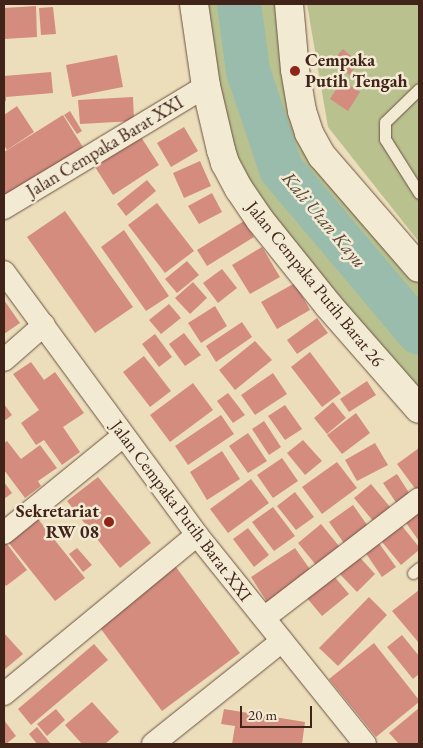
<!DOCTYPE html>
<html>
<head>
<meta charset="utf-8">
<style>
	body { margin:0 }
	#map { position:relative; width:423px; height:748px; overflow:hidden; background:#ecdebb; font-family:"EB Garamond",serif }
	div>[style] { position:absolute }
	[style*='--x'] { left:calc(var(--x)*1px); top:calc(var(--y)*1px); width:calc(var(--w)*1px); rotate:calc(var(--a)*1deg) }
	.green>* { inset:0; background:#b9c18f }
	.river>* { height:44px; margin:-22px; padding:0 22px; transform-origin:22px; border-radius:22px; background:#99bcac }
	.building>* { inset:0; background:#d48c7f }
	.roads { filter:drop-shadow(0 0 1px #6c5242) drop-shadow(0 0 1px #6c5242) }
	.lane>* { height:11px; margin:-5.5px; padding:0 5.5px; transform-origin:5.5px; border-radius:5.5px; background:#f3ead3 }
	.street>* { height:22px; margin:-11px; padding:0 11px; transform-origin:11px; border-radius:11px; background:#f3ead3 }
	.secondary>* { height:28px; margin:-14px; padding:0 14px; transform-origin:14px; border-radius:14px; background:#f3ead3 }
	.dots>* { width:14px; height:14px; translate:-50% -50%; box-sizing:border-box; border:2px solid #f3ead3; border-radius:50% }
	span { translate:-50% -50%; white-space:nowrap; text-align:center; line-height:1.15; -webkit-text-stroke:5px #f3ead3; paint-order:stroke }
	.poi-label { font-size:18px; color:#412419; font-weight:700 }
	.left { translate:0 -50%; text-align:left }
	.right { translate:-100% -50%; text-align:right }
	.street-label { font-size:18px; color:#412419 }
	.water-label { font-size:19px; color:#574a3e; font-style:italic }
	.frame { position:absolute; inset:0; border:5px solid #412419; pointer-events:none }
	.scale { position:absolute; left:240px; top:706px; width:72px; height:22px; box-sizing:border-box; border:2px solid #412419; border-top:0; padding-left:6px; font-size:15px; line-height:18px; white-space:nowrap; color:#412419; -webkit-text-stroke:4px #f3ead3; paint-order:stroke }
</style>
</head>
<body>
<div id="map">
	<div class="green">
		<div style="clip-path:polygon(194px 4px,294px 4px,302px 111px,419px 268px,419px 409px,239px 189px)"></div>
		<div style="clip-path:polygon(307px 4px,419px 4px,419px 242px,328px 127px)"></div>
	</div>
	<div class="river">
		<div style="--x:239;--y:4;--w:68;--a:82.3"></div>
		<div style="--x:248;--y:71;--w:103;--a:71.4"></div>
		<div style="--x:281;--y:169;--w:214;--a:49.9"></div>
	</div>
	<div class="building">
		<div style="clip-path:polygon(36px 6px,37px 37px,4px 39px,4px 8px)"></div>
		<div style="clip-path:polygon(53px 7px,56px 34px,41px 35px,39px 8px)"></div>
		<div style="clip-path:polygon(343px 49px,359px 63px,349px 75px,332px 61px)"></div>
		<div style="clip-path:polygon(117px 55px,123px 87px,72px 97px,66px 65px)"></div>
		<div style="clip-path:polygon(51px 72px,53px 93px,6px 97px,6px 101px,4px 101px,4px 76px)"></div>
		<div style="clip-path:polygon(342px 80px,360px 92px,348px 111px,330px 99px)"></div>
		<div style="clip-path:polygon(133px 97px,134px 121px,80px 124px,78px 100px)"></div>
		<div style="clip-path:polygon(17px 106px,34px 132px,7px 150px,4px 145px,4px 115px)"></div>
		<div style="clip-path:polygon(70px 111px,82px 131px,77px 134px,64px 115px)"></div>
		<div style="clip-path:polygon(63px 115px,86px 152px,4px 204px,4px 152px)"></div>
		<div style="clip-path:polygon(184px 127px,198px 151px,171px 167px,157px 143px)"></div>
		<div style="clip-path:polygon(141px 137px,159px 165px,113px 195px,95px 167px)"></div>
		<div style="clip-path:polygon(200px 161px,211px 186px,184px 198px,173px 173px)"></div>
		<div style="clip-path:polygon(147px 180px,156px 191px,126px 216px,117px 204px)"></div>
		<div style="clip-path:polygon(212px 193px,222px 212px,199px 224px,188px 206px)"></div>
		<div style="clip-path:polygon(157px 203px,194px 251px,165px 273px,128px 225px)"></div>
		<div style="clip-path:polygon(65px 211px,133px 307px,95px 333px,27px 237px)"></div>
		<div style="clip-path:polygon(244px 221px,254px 237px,207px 266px,197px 250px)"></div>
		<div style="clip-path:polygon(124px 230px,169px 296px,146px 311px,101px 247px)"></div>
		<div style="clip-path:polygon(262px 247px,280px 277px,250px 294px,232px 265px)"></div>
		<div style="clip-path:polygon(187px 261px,199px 275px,177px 293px,165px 279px)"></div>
		<div style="clip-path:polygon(222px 269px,237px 288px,218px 303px,203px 283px)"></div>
		<div style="clip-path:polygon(193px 282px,207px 298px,190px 314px,175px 298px)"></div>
		<div style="clip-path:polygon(295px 283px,310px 310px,277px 329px,261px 302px)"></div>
		<div style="clip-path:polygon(4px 300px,20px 323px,4px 334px)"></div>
		<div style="clip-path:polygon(169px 304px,181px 318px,161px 334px,149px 320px)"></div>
		<div style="clip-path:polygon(215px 306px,227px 326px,201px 343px,188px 323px)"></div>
		<div style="clip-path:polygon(317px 318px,328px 333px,297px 354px,287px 340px)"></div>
		<div style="clip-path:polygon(242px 322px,252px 337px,216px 362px,206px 346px)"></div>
		<div style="clip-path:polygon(184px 333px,201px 355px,185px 366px,169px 344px)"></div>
		<div style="clip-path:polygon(155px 334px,172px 357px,159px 367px,142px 344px)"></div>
		<div style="clip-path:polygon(255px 341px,272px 360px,235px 390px,219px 370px)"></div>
		<div style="clip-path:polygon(310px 352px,341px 393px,322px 407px,291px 367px)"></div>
		<div style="clip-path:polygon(144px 356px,171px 391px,150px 407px,123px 372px)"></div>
		<div style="clip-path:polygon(31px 362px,44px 380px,55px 372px,84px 413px,63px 427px,80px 452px,62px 465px,44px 440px,36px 445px,21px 423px,39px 410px,13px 374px)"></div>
		<div style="clip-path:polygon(273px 373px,287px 394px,255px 415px,241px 395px)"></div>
		<div style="clip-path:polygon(367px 381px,376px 395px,349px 412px,340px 399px)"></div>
		<div style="clip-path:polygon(193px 383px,213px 410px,170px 442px,150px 415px)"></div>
		<div style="clip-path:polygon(228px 393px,245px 415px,233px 423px,217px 401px)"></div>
		<div style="clip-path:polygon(333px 402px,346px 418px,327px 434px,314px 418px)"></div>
		<div style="clip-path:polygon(4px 404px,12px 415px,4px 421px)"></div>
		<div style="clip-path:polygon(285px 405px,302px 429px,285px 440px,268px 416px)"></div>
		<div style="clip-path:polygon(356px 413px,370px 433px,342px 454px,327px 435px)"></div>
		<div style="clip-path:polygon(221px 415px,234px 434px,188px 465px,175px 446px)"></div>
		<div style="clip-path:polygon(264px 421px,281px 447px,269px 455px,252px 429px)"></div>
		<div style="clip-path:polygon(248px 433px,267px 461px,248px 473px,229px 446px)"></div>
		<div style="clip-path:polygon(303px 440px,322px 461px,305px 475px,287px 453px)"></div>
		<div style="clip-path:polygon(7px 441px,21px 459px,40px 445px,57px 468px,38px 481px,41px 486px,25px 498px,4px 470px,4px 443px)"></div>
		<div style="clip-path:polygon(375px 443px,388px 465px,357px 481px,345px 460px)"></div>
		<div style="clip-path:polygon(419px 448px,419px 494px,397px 464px)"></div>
		<div style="clip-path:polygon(222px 451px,240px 479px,207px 500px,190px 472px)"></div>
		<div style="clip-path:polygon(282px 458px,298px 481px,273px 498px,257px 475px)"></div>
		<div style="clip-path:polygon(337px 462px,357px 488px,322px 514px,302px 487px)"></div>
		<div style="clip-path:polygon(397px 474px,413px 499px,399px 507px,383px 483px)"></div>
		<div style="clip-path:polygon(98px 477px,151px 543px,120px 568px,67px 501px)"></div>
		<div style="clip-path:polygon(251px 479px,269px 503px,228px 533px,210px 509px)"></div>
		<div style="clip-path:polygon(4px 482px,12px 493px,4px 499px)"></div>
		<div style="clip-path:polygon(371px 484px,395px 513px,378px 527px,354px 498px)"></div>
		<div style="clip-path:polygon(295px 492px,314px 517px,296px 530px,277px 506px)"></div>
		<div style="clip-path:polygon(353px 505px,370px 529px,346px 546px,329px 522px)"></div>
		<div style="clip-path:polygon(273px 507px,295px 536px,274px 551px,252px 522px)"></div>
		<div style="clip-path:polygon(419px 512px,419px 541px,404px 520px)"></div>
		<div style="clip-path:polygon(34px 514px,85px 578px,55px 601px,4px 537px)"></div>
		<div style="clip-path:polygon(398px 521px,419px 547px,419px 550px,401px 565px,378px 537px)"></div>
		<div style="clip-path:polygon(321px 524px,343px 551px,320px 570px,298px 543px)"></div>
		<div style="clip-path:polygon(248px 528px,269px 555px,254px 567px,233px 539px)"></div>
		<div style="clip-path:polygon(376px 539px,396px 567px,382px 577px,363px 549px)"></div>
		<div style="clip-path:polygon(4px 540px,27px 570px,6px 586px,4px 583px)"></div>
		<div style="clip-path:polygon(77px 548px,92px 565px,83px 572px,69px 554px)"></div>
		<div style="clip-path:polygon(295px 548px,314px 575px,269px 605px,251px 577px)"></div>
		<div style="clip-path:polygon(354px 551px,375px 574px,357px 592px,335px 569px)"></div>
		<div style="clip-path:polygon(173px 563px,240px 653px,162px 711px,95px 621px)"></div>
		<div style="clip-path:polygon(328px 569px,349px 594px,322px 616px,301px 591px)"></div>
		<div style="clip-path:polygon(419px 590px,419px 643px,392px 611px)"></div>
		<div style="clip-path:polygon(369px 597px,387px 615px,338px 666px,319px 648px)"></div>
		<div style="clip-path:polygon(4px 633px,23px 654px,4px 670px)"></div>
		<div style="clip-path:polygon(402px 635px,419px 656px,419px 674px,413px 679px,387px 647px)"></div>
		<div style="clip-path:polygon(374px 643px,419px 700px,419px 702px,376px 737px,329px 679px)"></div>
		<div style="clip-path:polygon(94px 644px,108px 660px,31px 725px,18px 709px)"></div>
		<div style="clip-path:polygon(92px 702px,119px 732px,105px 744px,82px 744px,65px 725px)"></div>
		<div style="clip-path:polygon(419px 708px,419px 744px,399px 744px,389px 733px)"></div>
		<div style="clip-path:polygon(56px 709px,65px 720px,47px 736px,37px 724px)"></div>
		<div style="clip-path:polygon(224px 709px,305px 722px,302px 744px,232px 744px,235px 726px,221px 724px)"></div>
		<div style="clip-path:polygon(4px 720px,16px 736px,6px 744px,4px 744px)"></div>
		<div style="clip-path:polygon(37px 727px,51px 744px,37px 744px,29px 734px)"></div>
	</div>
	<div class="roads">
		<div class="lane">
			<div style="--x:419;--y:89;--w:47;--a:135.9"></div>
			<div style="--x:385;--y:122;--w:17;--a:90"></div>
			<div style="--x:385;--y:139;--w:64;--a:57.8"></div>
			<div style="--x:413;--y:573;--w:8;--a:-40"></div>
		</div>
		<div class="street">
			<div style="--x:4;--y:208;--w:236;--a:-31.1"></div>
			<div style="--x:4;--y:272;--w:326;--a:53.7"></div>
			<div style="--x:197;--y:535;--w:268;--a:51.2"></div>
			<div style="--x:4;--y:360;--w:53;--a:-41.2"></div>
			<div style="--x:4;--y:533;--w:154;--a:-39.2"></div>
			<div style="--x:264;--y:618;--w:195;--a:-37.5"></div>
			<div style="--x:4;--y:694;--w:250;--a:-39.5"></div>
			<div style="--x:153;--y:744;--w:165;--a:-38.6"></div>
		</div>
		<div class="secondary">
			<div style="--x:194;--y:4;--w:83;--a:81.7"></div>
			<div style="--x:206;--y:86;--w:66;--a:76.8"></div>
			<div style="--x:221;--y:150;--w:14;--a:73"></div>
			<div style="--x:225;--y:163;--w:30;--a:62"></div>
			<div style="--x:239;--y:189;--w:37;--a:56"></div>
			<div style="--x:260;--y:220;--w:109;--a:51.3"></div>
			<div style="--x:328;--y:305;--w:138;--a:48.8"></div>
			<div style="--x:289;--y:4;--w:66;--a:84.8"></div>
			<div style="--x:295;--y:70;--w:42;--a:80.3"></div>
			<div style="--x:302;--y:111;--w:23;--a:72"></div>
			<div style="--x:309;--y:133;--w:26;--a:61"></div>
			<div style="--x:322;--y:156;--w:148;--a:49.1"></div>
		</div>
	</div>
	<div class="dots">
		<div style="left:295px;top:71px;background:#8f2418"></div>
		<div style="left:109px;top:522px;background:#8f2418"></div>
	</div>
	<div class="poi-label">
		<span class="left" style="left:305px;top:71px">Cempaka<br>Putih Tengah</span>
		<span class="right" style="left:99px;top:522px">Sekretariat<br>RW 08</span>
	</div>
	<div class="street-label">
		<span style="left:105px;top:147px;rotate:-31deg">Jalan Cempaka Barat XXI</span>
		<span style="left:315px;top:284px;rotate:51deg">Jalan Cempaka Putih Barat 26</span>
		<span style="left:181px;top:511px;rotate:53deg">Jalan Cempaka Putih Barat XXI</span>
	</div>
	<div class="water-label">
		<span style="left:324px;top:220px;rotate:50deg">Kali Utan Kayu</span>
	</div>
	<div class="frame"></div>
	<div class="scale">20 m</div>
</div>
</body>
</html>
